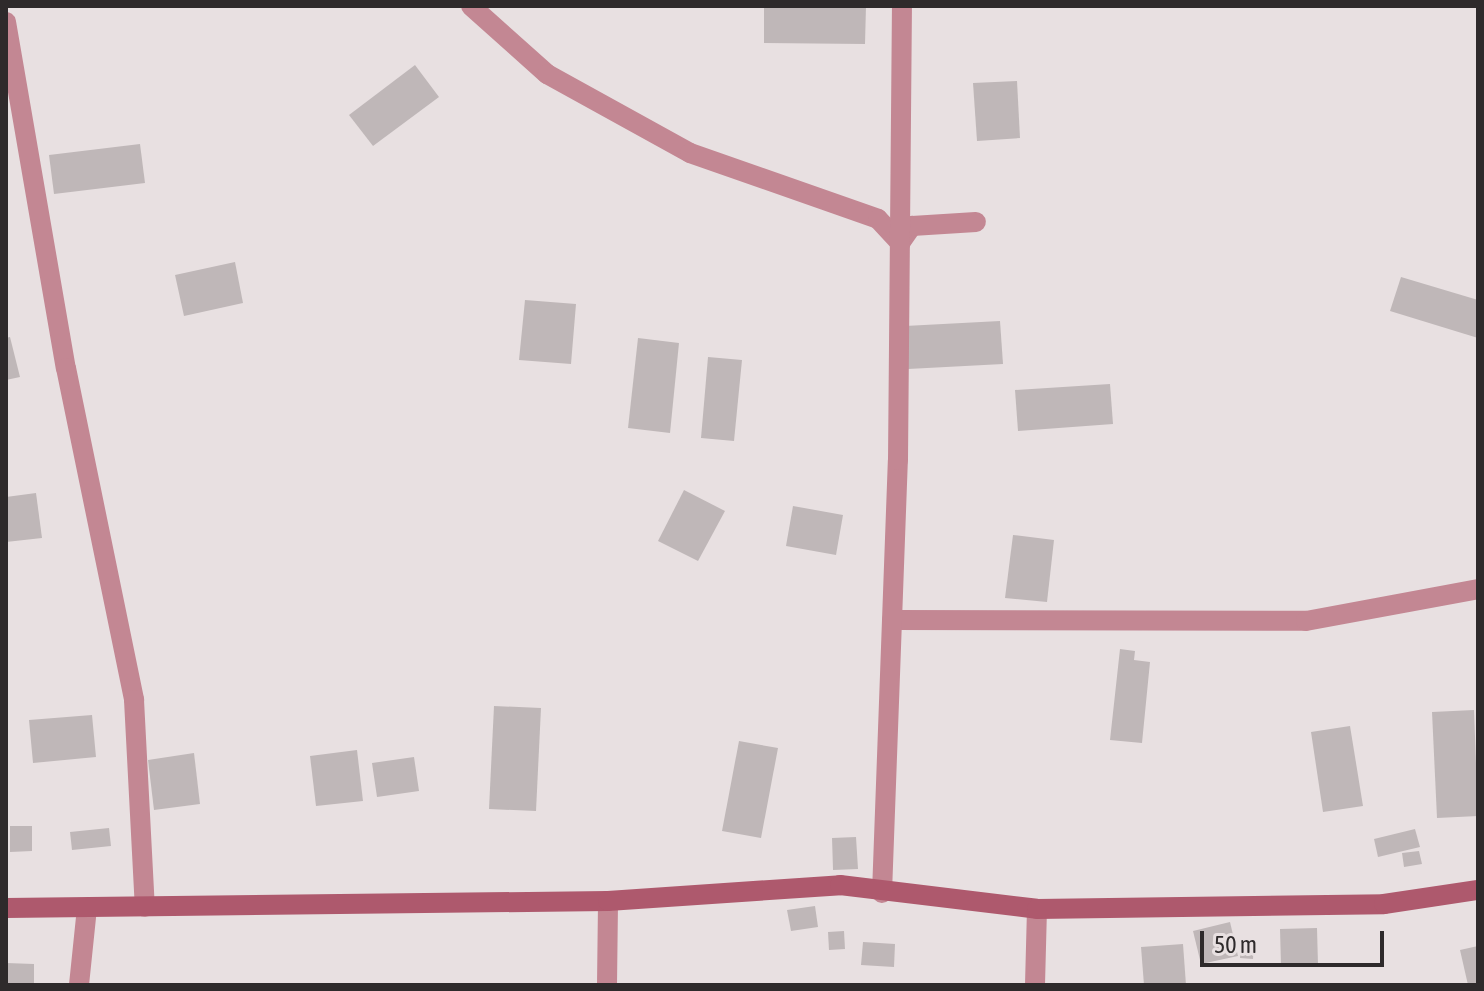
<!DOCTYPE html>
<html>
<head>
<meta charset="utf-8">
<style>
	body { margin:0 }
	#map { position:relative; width:1484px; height:991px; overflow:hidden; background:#e8e0e1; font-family:"Asap Condensed",sans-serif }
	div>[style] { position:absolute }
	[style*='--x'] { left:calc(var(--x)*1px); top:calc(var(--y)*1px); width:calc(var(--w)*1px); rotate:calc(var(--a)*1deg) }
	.building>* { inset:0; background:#bfb7b8 }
	.street>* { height:20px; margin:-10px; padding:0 10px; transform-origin:10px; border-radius:10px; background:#c38793 }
	.secondary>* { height:20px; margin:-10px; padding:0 10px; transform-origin:10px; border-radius:10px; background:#ae596d }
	span { translate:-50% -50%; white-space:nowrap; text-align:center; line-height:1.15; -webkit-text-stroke:7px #e8e0e1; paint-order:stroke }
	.frame { position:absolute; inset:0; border:8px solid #2e2a2b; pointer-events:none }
	.scale { position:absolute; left:1200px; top:931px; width:184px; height:36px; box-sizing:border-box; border:4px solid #2e2a2b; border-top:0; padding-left:10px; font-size:24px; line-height:28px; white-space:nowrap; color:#2e2a2b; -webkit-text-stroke:6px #e8e0e1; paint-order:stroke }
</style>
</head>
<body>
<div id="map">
	<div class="building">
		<div style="clip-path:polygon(764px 6px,866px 6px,865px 44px,764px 43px)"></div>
		<div style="clip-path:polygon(415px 65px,439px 97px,373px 146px,349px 115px)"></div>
		<div style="clip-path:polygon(1017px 81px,1020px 138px,977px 141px,973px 83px)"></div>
		<div style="clip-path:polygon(140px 144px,145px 183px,54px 194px,49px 155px)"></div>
		<div style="clip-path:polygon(235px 262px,243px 303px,184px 316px,175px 275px)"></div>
		<div style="clip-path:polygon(1401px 277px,1478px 300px,1478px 338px,1390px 311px)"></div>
		<div style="clip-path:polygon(525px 300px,576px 304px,571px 364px,519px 360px)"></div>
		<div style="clip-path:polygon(1000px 321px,1003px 364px,908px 369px,905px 326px)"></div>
		<div style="clip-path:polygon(10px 337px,20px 377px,6px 380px,6px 338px)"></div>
		<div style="clip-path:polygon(638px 338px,679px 343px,670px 433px,628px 428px)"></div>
		<div style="clip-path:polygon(708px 357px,742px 360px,734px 441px,701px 438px)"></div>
		<div style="clip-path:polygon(1110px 384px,1113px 424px,1018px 431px,1015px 390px)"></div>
		<div style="clip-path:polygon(684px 490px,725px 511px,698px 561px,658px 541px)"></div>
		<div style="clip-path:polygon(36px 493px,42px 538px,6px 542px,6px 497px)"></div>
		<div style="clip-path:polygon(793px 506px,843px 515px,836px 555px,786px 546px)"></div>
		<div style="clip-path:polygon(1013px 535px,1054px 540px,1047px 602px,1005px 598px)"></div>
		<div style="clip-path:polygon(1120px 649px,1135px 651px,1134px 660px,1150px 662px,1142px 743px,1110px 740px)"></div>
		<div style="clip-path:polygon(494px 706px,541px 708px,536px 811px,489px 809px)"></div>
		<div style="clip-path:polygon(1474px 710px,1478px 816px,1437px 818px,1432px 712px)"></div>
		<div style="clip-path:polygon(92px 715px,96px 757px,33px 763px,29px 720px)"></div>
		<div style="clip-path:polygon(1350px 726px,1363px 806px,1323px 812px,1311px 732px)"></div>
		<div style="clip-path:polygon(739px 741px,778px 748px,761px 838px,722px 831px)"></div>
		<div style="clip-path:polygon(357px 750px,363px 801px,316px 806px,310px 756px)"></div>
		<div style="clip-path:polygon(194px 753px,200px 804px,154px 810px,148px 760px)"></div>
		<div style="clip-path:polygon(414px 757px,419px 791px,377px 797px,372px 763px)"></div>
		<div style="clip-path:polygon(10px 826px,32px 826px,32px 851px,10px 852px)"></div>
		<div style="clip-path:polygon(109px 828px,111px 846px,72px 850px,70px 832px)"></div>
		<div style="clip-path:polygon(1415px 829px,1420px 847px,1378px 857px,1374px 839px)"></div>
		<div style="clip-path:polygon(856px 837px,858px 869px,833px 870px,832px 838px)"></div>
		<div style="clip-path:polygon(1419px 851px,1422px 864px,1404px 867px,1402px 853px)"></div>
		<div style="clip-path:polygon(815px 906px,818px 927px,791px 931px,787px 910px)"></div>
		<div style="clip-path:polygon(1230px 922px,1238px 956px,1201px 964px,1193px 931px)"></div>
		<div style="clip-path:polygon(1317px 928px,1318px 965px,1281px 966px,1280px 929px)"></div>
		<div style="clip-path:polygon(844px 931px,845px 949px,829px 950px,828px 932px)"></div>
		<div style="clip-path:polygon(1241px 938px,1254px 938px,1253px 959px,1240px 958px)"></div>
		<div style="clip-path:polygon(863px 942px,895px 944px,894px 967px,861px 965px)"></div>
		<div style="clip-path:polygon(1183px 944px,1186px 985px,1144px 985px,1141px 947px)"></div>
		<div style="clip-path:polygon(1478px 946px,1478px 985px,1468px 985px,1460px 950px)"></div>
		<div style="clip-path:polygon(6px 963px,34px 964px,34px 985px,6px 985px)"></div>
	</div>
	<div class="street">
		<div style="--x:471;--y:6;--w:102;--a:41.8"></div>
		<div style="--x:547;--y:74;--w:163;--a:28.9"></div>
		<div style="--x:690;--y:153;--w:199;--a:19.3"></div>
		<div style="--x:878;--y:219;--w:33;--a:47"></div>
		<div style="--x:900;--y:243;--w:21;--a:-55"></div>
		<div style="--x:912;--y:226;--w:64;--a:-3.6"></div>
		<div style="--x:6;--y:22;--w:351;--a:80.2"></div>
		<div style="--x:66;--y:368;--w:339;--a:78.4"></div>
		<div style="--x:134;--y:700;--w:207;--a:87"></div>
		<div style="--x:892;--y:620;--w:414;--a:0.1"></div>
		<div style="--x:1306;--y:621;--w:175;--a:-10.5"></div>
		<div style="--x:882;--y:893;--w:433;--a:-87.9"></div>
		<div style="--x:898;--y:460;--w:454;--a:-89.5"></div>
		<div style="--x:79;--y:985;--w:78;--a:-84.1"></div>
		<div style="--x:607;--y:985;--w:84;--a:-89.3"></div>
		<div style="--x:1035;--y:985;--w:76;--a:-88.5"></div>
	</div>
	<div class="secondary">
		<div style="--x:6;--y:908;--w:602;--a:-0.67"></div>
		<div style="--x:608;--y:901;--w:233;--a:-3.9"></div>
		<div style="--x:840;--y:885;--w:198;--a:6.9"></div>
		<div style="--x:1037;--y:909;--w:347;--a:-0.8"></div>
		<div style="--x:1384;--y:904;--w:95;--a:-8.5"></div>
	</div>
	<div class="frame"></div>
	<div class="scale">50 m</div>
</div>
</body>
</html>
